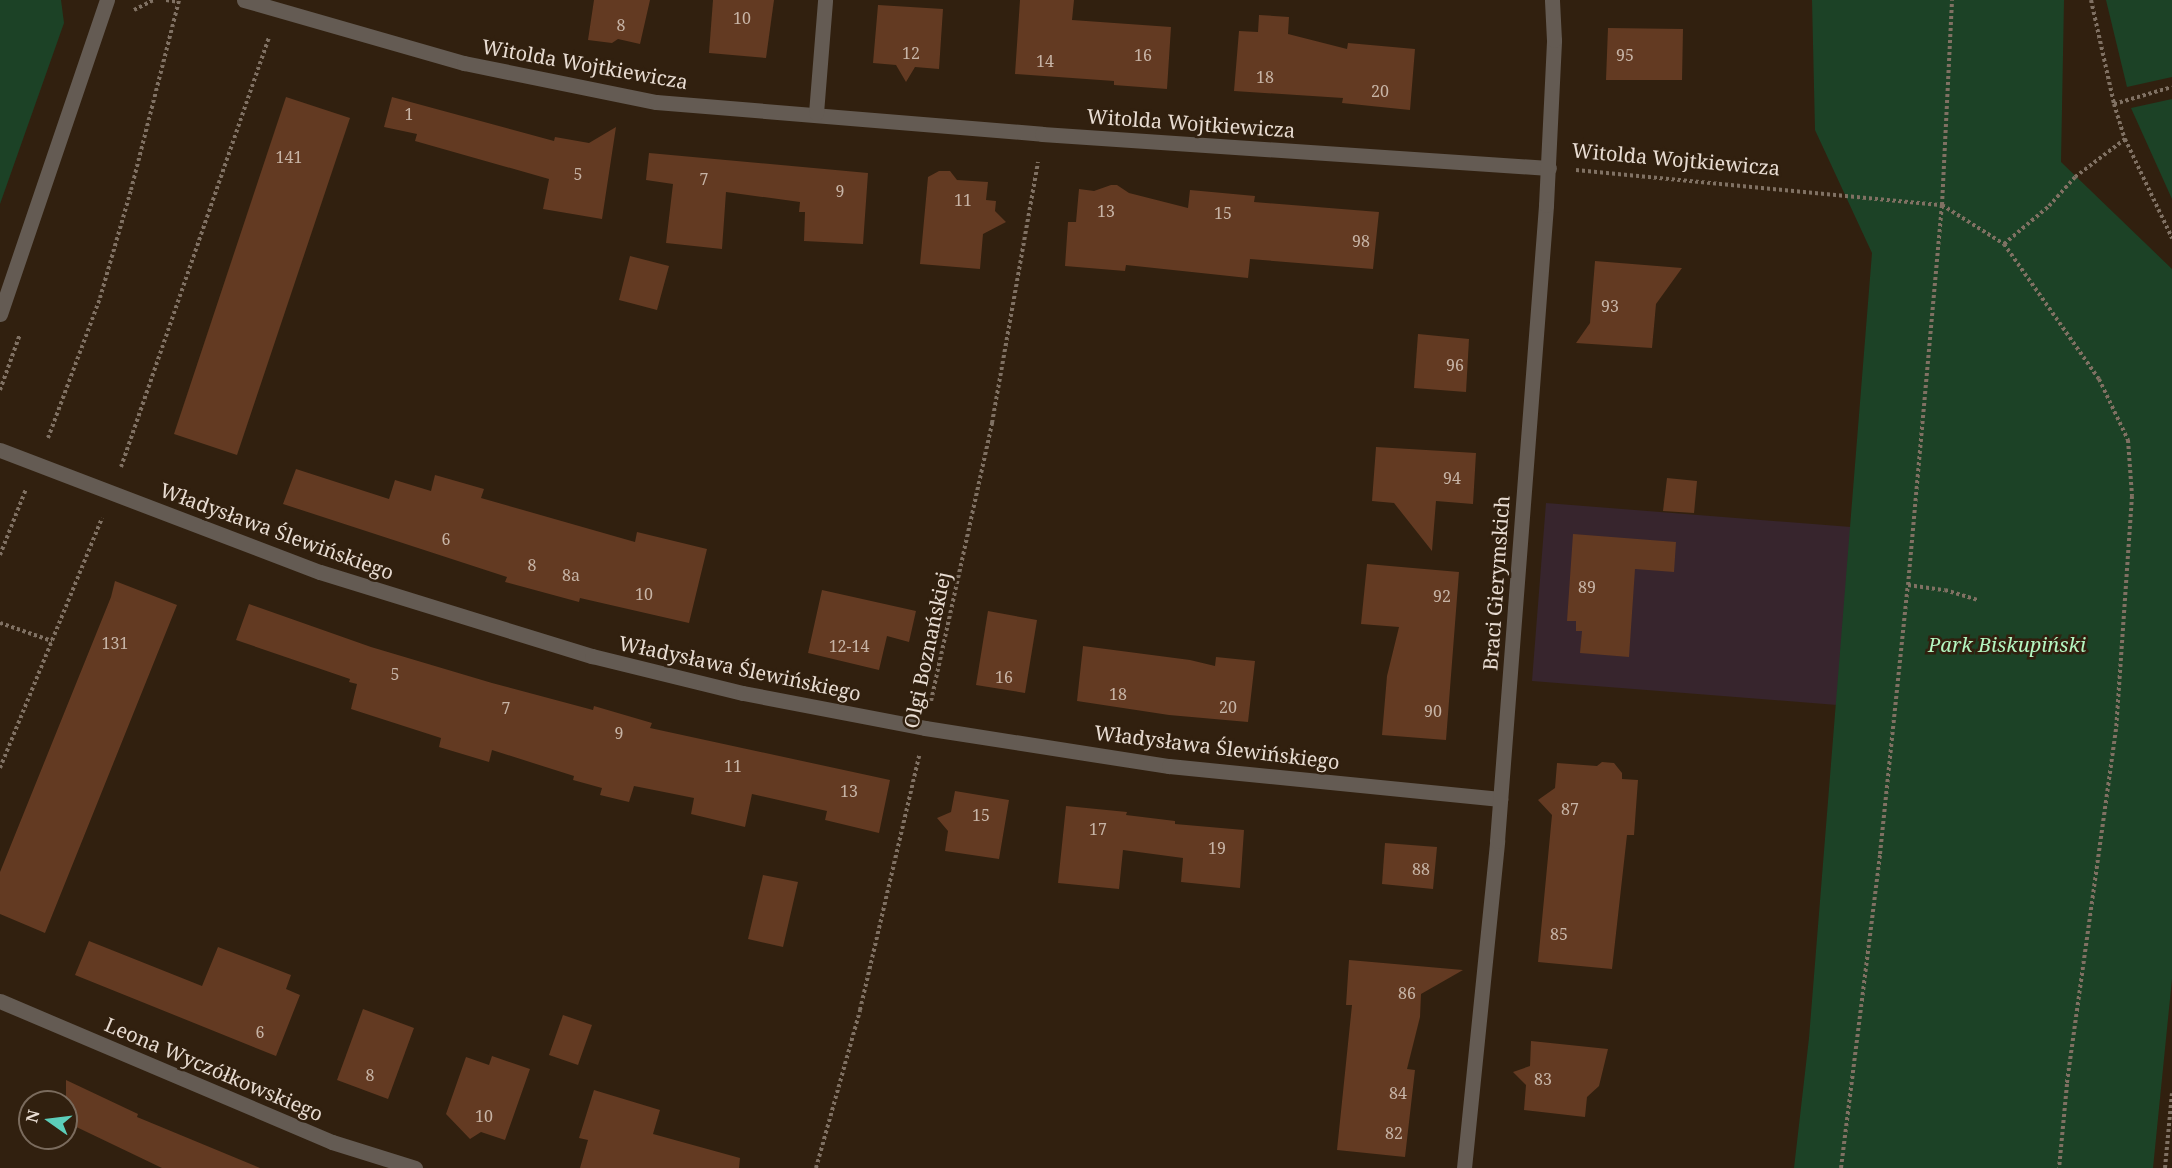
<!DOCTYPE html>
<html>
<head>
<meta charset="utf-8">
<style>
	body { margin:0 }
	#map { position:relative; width:2172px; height:1168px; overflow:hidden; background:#31200f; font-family:"Noto Serif",serif }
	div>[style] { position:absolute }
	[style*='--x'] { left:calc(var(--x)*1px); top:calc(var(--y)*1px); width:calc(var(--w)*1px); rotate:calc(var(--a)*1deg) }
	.education>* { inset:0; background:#37252d }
	.green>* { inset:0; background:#1c4226 }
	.building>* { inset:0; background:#633a22 }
	.path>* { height:4px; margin-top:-2px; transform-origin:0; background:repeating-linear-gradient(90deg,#807163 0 3px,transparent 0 6px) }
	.minor>* { height:15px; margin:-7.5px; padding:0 7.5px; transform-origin:7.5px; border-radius:7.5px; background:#645b53 }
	span { translate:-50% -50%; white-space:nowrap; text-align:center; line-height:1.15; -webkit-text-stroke:5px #31200f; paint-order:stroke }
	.number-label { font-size:16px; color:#c7b4a6 }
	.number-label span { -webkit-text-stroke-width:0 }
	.street-label { font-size:20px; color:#e8dcd2 }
	.park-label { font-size:20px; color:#b4f6c1; font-style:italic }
	.north { position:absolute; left:18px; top:1090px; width:60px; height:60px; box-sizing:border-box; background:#31200f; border:2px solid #7a6b5d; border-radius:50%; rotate:284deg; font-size:16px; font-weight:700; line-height:24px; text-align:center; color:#e8dcd2 }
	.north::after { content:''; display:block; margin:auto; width:21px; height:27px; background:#5cceba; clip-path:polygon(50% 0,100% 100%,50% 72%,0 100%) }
</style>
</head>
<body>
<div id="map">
	<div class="education">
		<div style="clip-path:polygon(1546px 503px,1851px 527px,1837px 705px,1532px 681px)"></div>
	</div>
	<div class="green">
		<div style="clip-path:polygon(0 0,61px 0,64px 23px,0 204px)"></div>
		<div style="clip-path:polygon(1812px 0,2064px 0,2061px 162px,2172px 269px,2172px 979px,2153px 1168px,1794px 1168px,1809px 1038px,1872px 253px,1815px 130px)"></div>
		<div style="clip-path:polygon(2106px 0,2172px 0,2172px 77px,2127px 87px)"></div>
		<div style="clip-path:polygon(2172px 99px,2172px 199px,2131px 108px)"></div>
	</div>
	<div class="building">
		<div style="clip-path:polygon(594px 0,650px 0,640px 44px,618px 39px,612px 43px,588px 40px)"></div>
		<div style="clip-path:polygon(713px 0,774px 0,766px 58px,709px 53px)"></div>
		<div style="clip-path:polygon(1020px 0,1074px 0,1072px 20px,1171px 27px,1167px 89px,1114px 85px,1114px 81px,1015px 74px)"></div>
		<div style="clip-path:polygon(878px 5px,943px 9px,939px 69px,915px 67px,906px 82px,896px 65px,873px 63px)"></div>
		<div style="clip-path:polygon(1259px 15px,1289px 17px,1288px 34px,1347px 49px,1348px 43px,1415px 49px,1410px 110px,1342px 103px,1343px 98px,1234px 91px,1239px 31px,1258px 32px)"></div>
		<div style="clip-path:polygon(1608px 28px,1683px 29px,1682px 80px,1606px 80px)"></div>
		<div style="clip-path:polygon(286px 97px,350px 118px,237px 455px,174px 434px)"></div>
		<div style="clip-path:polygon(392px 97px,554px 141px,555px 137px,589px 143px,616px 127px,602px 219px,543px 209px,549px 179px,415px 141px,417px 134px,384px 127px)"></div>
		<div style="clip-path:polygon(649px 153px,868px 173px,863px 244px,804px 241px,805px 212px,799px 212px,800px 202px,726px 192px,722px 249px,666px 243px,673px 184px,646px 180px)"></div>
		<div style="clip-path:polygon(939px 171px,950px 171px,957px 180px,988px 182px,986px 200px,996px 201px,995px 211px,1006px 222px,983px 234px,980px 269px,920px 264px,928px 177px)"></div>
		<div style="clip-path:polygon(1111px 185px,1117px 185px,1129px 193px,1188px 208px,1190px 190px,1255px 196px,1254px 202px,1379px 212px,1373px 269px,1250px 259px,1248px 278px,1126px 265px,1125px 271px,1065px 266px,1068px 222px,1076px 222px,1079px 189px,1094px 191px)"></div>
		<div style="clip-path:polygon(630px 256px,669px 266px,657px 310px,619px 300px)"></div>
		<div style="clip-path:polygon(1595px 261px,1682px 268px,1656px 304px,1652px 348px,1576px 343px,1590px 323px)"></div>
		<div style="clip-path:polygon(1418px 334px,1469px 339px,1466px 392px,1414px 388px)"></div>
		<div style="clip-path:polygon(1376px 447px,1476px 453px,1473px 504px,1436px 501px,1432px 551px,1394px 503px,1372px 501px)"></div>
		<div style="clip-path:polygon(296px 469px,389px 499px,395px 480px,431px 491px,435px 475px,484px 489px,481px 498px,635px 542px,637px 532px,707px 549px,689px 623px,580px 598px,579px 602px,505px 582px,507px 577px,283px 504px)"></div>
		<div style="clip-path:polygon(1667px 478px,1697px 481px,1694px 513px,1663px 511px)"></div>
		<div style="clip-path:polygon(1573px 534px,1676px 542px,1674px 572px,1635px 569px,1629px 657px,1580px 653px,1582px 631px,1576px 631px,1576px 621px,1567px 621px)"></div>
		<div style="clip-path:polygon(1367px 564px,1459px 572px,1446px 740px,1382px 735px,1387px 676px,1399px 627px,1361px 624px)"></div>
		<div style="clip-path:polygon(115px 581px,177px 605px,45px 933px,0 914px,0 872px,111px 597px)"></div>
		<div style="clip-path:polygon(822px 590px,916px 611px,909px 642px,887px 636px,879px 670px,808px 653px)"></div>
		<div style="clip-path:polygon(249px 604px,371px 647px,492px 683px,593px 710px,594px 706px,652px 723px,650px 728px,890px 780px,879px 833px,825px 820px,827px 811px,752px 794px,745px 827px,691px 814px,694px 798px,634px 786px,629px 802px,600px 795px,602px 788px,573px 780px,574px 776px,492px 750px,489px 762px,439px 747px,441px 738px,351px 709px,357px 684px,349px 682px,350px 679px,236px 640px)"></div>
		<div style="clip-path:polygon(988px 611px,1037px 620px,1025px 693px,976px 685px)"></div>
		<div style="clip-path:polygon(1083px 646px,1190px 660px,1215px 666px,1216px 657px,1255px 661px,1248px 722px,1169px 715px,1077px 701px)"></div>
		<div style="clip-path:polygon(1602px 762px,1614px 763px,1622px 773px,1622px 779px,1638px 780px,1634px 835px,1627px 835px,1612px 969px,1538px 962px,1552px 815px,1538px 800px,1555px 788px,1557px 763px,1597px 766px)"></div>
		<div style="clip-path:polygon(955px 791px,1009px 800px,999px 859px,945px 851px,948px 831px,937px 818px,951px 812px)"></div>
		<div style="clip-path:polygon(1066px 806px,1127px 812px,1126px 815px,1175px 821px,1175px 824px,1244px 830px,1240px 888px,1181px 882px,1183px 858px,1123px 850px,1119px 889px,1058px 883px)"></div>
		<div style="clip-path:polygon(1385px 843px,1437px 847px,1433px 889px,1382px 884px)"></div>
		<div style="clip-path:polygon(763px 875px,798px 882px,783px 947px,748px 939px)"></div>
		<div style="clip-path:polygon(89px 941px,202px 986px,218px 947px,291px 975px,286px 989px,300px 995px,276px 1056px,75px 975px)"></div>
		<div style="clip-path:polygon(1349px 960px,1463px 970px,1421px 994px,1420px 1017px,1407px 1069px,1415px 1070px,1405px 1157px,1337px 1150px,1352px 1005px,1346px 1005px)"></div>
		<div style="clip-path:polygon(363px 1009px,414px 1028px,388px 1099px,337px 1080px)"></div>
		<div style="clip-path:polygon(563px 1015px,592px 1025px,578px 1065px,549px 1055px)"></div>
		<div style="clip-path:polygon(1531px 1041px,1608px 1049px,1599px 1086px,1587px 1097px,1585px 1117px,1524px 1110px,1526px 1085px,1513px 1072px,1530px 1066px)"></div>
		<div style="clip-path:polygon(492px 1056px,530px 1069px,505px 1140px,481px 1132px,470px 1139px,446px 1114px,466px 1057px,489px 1065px)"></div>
		<div style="clip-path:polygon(66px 1080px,138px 1114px,137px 1117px,260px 1168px,162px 1168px,66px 1122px)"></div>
		<div style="clip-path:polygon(594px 1090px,660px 1110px,653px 1134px,740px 1158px,739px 1168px,580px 1168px,588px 1140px,579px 1138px)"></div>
	</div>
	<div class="path">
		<div style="--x:166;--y:0;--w:12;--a:9"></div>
		<div style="--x:2091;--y:0;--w:107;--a:77.5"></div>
		<div style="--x:2114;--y:104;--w:37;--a:73"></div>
		<div style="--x:2125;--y:139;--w:110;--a:64.6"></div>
		<div style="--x:134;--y:10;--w:22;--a:-27"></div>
		<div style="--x:2114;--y:104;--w:60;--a:-16.3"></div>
		<div style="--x:1576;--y:170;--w:368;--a:5.5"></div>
		<div style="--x:1942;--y:205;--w:73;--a:32.2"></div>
		<div style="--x:2004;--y:244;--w:165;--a:54.9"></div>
		<div style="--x:2099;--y:379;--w:68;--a:64.6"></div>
		<div style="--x:2128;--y:440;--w:56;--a:85.9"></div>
		<div style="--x:2132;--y:496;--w:234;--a:93.9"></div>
		<div style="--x:2116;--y:729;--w:358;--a:97.9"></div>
		<div style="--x:2067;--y:1084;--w:84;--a:95.4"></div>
		<div style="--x:2004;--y:244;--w:59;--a:-40.2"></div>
		<div style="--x:2049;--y:206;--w:39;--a:-48"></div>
		<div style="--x:2075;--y:177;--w:63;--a:-37.2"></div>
		<div style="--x:0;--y:390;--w:59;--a:-70.3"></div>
		<div style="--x:48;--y:438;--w:149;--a:-69.6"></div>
		<div style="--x:100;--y:298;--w:112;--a:-74"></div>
		<div style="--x:131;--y:190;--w:196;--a:-75.8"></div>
		<div style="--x:121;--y:467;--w:455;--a:-71"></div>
		<div style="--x:0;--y:555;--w:71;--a:-68.5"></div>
		<div style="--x:1908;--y:585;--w:37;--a:8"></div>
		<div style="--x:1945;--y:590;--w:34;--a:17"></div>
		<div style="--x:0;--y:623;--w:55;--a:19.1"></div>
		<div style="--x:931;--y:701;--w:285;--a:-77.6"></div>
		<div style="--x:992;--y:423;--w:265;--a:-80"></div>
		<div style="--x:0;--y:768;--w:270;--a:-67.8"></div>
		<div style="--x:816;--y:1168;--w:164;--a:-74.4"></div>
		<div style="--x:860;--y:1010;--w:261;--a:-76.9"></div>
		<div style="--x:1841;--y:1168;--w:316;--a:-82.9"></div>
		<div style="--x:1880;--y:854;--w:270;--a:-84.1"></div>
		<div style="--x:1908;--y:585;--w:382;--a:-84.9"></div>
		<div style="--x:1942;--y:205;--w:205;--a:-87.2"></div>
		<div style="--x:2165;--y:1168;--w:75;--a:-84.7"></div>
	</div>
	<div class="minor">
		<div style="--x:244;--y:0;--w:229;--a:16"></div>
		<div style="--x:464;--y:63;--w:196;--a:11.5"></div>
		<div style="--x:656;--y:102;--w:387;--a:4.7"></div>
		<div style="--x:1042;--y:134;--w:508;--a:3.84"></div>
		<div style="--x:816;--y:113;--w:113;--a:-85.4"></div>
		<div style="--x:0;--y:314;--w:332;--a:-71.2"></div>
		<div style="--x:0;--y:450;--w:342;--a:20.9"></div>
		<div style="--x:320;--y:572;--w:285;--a:17.2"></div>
		<div style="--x:592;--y:656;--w:155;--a:13.8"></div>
		<div style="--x:743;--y:693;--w:185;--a:10.9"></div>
		<div style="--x:925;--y:728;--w:247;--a:8.9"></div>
		<div style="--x:1169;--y:766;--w:333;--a:5.7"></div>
		<div style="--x:0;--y:1001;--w:361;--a:23"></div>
		<div style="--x:332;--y:1142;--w:87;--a:17.4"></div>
		<div style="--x:1464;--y:1168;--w:329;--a:-84.2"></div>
		<div style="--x:1497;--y:841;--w:638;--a:-85.59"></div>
		<div style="--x:1546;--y:205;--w:165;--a:-87.2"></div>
		<div style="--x:1554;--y:40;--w:40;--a:-92.9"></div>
	</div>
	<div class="number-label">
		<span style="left:742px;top:18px">10</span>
		<span style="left:621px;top:25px">8</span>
		<span style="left:911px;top:53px">12</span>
		<span style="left:1143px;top:55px">16</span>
		<span style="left:1625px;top:55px">95</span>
		<span style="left:1045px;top:61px">14</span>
		<span style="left:1265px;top:77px">18</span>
		<span style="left:1380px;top:91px">20</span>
		<span style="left:409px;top:114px">1</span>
		<span style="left:289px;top:157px">141</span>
		<span style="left:578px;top:174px">5</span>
		<span style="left:704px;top:179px">7</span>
		<span style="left:840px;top:191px">9</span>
		<span style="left:963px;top:200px">11</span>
		<span style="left:1106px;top:211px">13</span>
		<span style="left:1223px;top:213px">15</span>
		<span style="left:1361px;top:241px">98</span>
		<span style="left:1610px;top:306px">93</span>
		<span style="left:1455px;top:365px">96</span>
		<span style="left:1452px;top:478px">94</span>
		<span style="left:446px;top:539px">6</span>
		<span style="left:532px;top:565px">8</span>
		<span style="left:571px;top:575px">8a</span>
		<span style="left:1587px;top:587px">89</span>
		<span style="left:644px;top:594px">10</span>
		<span style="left:1442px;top:596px">92</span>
		<span style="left:115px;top:643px">131</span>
		<span style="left:849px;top:646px">12-14</span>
		<span style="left:395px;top:674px">5</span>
		<span style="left:1004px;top:677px">16</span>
		<span style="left:1118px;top:694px">18</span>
		<span style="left:1228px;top:707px">20</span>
		<span style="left:506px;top:708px">7</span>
		<span style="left:1433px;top:711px">90</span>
		<span style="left:619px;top:733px">9</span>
		<span style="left:733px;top:766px">11</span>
		<span style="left:849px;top:791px">13</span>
		<span style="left:1570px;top:809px">87</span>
		<span style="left:981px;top:815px">15</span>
		<span style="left:1098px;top:829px">17</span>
		<span style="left:1217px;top:848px">19</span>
		<span style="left:1421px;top:869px">88</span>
		<span style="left:1559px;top:934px">85</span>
		<span style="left:1407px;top:993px">86</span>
		<span style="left:260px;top:1032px">6</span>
		<span style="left:370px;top:1075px">8</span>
		<span style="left:1543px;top:1079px">83</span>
		<span style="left:1398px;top:1093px">84</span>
		<span style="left:484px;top:1116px">10</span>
		<span style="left:1394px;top:1133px">82</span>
	</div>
	<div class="street-label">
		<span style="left:585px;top:64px;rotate:10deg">Witolda Wojtkiewicza</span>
		<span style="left:1191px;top:123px;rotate:4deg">Witolda Wojtkiewicza</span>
		<span style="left:1676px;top:159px;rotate:5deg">Witolda Wojtkiewicza</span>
		<span style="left:277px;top:531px;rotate:20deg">Władysława Ślewińskiego</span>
		<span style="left:1496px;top:583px;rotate:-86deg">Braci Gierymskich</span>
		<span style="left:927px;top:650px;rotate:-78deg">Olgi Boznańskiej</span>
		<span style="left:740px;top:668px;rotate:12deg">Władysława Ślewińskiego</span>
		<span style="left:1217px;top:747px;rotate:7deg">Władysława Ślewińskiego</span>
		<span style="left:214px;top:1069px;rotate:23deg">Leona Wyczółkowskiego</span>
	</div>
	<div class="park-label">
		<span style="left:2007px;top:644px">Park Biskupiński</span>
	</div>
	<div class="north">N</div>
</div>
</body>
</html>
